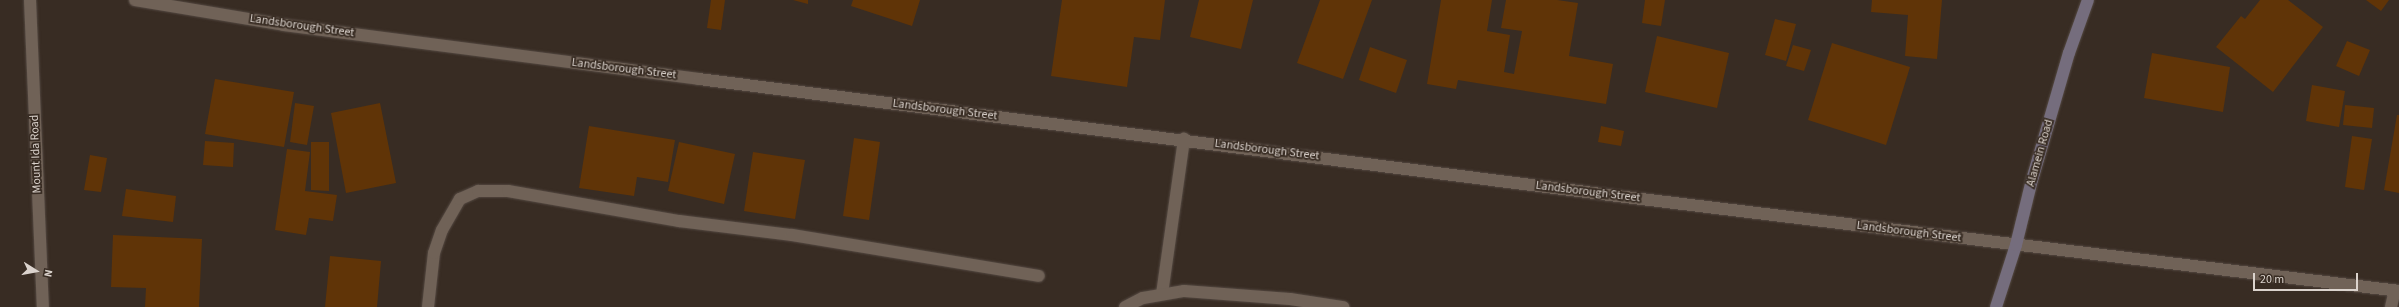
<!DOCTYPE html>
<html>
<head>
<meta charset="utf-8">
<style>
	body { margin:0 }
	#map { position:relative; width:2399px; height:307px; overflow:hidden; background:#382c23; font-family:"Source Sans 3",sans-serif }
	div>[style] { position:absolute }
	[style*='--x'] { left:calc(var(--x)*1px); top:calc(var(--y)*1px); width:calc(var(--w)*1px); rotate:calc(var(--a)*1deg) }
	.building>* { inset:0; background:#603407 }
	.roads { filter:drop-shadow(0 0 1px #544942) drop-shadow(0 0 1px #544942) }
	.lane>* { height:12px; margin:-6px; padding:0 6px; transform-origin:6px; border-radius:6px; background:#706257 }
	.street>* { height:12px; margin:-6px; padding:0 6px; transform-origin:6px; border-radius:6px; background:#706257 }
	.secondary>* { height:12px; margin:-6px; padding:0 6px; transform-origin:6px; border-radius:6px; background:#756d7d }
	span { translate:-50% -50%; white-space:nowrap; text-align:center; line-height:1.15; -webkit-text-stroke:3.5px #382c23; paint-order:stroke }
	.street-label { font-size:12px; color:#dbd3cd }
	.north { position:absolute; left:16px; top:251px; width:40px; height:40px; -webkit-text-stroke:3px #382c23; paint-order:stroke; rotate:101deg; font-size:11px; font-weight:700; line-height:16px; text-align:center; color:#dbd3cd }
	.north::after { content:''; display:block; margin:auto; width:14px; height:18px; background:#dbd3cd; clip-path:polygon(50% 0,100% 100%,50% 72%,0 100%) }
	.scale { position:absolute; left:2253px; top:273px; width:105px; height:18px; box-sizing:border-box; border:2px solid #dbd3cd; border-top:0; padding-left:5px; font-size:12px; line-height:14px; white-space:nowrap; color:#dbd3cd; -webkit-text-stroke:3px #382c23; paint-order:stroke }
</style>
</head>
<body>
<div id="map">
	<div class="building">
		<div style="clip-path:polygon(711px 0,725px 0,721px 30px,707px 28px)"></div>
		<div style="clip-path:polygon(793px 0,808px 0,808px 4px)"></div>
		<div style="clip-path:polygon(853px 0,920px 0,912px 26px,851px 6px)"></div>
		<div style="clip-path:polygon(1062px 0,1165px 0,1160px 40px,1134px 37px,1127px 87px,1051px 76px)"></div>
		<div style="clip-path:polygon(1199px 0,1253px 0,1241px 49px,1190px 37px)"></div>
		<div style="clip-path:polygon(1320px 0,1372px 0,1343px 79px,1297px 63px)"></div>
		<div style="clip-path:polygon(1441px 0,1492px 0,1487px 31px,1510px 35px,1504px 72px,1514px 74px,1522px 31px,1501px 28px,1506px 0,1557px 0,1578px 3px,1569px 56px,1613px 64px,1606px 104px,1458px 80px,1456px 89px,1427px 84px)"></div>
		<div style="clip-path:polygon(1645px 0,1665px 0,1661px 26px,1642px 23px)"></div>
		<div style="clip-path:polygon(1872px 0,1942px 0,1937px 59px,1905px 56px,1908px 15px,1871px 12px)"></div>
		<div style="clip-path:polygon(2260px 0,2288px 0,2323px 27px,2273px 92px,2216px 47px,2241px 16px,2245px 19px)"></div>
		<div style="clip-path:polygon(2366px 0,2389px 0,2381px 11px)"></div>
		<div style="clip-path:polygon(1775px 19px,1796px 24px,1786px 61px,1765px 55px)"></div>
		<div style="clip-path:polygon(1657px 36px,1729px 53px,1717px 108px,1645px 92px)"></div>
		<div style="clip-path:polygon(2347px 41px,2370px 50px,2359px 76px,2336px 66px)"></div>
		<div style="clip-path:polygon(1832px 43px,1910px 67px,1886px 145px,1808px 120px)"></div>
		<div style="clip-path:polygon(1793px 45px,1811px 50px,1804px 71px,1786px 66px)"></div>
		<div style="clip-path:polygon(1370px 47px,1407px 60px,1396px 93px,1359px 80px)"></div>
		<div style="clip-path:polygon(2152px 53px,2230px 67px,2223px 112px,2144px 98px)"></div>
		<div style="clip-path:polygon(215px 79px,294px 92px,284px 147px,205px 134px)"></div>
		<div style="clip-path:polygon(2312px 85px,2345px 91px,2339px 127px,2306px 121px)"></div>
		<div style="clip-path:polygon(295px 103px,314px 106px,307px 145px,290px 142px)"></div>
		<div style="clip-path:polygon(380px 103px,396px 183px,346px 193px,331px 113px)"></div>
		<div style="clip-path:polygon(2345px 105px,2374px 108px,2372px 128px,2343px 125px)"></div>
		<div style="clip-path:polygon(2397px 115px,2399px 115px,2399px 193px,2384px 190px)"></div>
		<div style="clip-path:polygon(589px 126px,675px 140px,668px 182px,637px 177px,634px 196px,579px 188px)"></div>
		<div style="clip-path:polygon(1601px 126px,1624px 131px,1621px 146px,1598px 142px)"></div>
		<div style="clip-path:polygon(2352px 136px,2372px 139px,2364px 190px,2345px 187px)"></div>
		<div style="clip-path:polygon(854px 138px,880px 142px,869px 220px,843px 216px)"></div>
		<div style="clip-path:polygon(205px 141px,234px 143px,233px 167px,203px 165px)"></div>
		<div style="clip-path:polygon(311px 142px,329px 142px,329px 191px,311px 190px)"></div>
		<div style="clip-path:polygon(679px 142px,735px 154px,724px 204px,668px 191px)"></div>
		<div style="clip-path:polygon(287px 149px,310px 152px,305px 191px,337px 195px,333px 221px,309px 218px,306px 235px,275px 230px)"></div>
		<div style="clip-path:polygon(753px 152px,805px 160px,795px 219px,744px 211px)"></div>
		<div style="clip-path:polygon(90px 155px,107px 158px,101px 192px,84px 190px)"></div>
		<div style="clip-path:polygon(126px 189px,176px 196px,173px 222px,122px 216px)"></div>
		<div style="clip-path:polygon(113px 235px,202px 239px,199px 307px,145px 307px,146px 288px,111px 287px)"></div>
		<div style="clip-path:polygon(330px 256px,381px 261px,377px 307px,325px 307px)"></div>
	</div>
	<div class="roads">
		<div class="lane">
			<div style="--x:1162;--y:294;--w:157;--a:-81.9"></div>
			<div style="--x:428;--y:307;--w:54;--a:-83.7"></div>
			<div style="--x:434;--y:253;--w:24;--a:-71"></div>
			<div style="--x:442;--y:230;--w:36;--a:-60"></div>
			<div style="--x:460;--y:199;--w:20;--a:-24"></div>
			<div style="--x:478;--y:191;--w:30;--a:0"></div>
			<div style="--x:508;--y:191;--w:174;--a:10"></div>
			<div style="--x:679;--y:221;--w:114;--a:7.1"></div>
			<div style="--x:792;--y:235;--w:250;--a:9.4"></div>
			<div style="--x:1125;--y:307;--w:20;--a:-27"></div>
			<div style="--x:1143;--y:298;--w:42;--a:-9.7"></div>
			<div style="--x:1184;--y:291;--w:106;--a:4.3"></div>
			<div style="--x:1290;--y:299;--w:54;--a:8.6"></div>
		</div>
		<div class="street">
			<div style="--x:30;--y:0;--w:307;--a:87.6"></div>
			<div style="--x:135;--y:0;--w:151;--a:9.5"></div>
			<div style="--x:284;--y:25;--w:418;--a:7.4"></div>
			<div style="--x:699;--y:79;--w:933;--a:7.26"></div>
			<div style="--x:1625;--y:197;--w:780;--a:6.92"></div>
			<div style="--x:2391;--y:307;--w:17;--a:-77"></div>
		</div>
		<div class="secondary">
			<div style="--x:1996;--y:307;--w:65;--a:-72.1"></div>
			<div style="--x:2016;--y:245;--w:67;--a:-76.2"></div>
			<div style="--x:2032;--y:180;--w:132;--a:-73.8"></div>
			<div style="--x:2069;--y:53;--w:56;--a:-70.3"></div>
		</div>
	</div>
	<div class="street-label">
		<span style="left:302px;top:26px;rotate:8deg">Landsborough Street</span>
		<span style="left:624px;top:69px;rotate:7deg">Landsborough Street</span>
		<span style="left:945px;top:110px;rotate:7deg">Landsborough Street</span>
		<span style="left:1267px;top:150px;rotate:7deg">Landsborough Street</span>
		<span style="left:2040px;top:153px;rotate:-74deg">Alamein Road</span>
		<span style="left:36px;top:154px;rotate:-92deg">Mount Ida Road</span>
		<span style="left:1588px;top:192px;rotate:7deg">Landsborough Street</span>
		<span style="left:1909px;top:232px;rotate:7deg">Landsborough Street</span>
	</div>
	<div class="north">N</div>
	<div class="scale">20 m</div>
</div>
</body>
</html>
